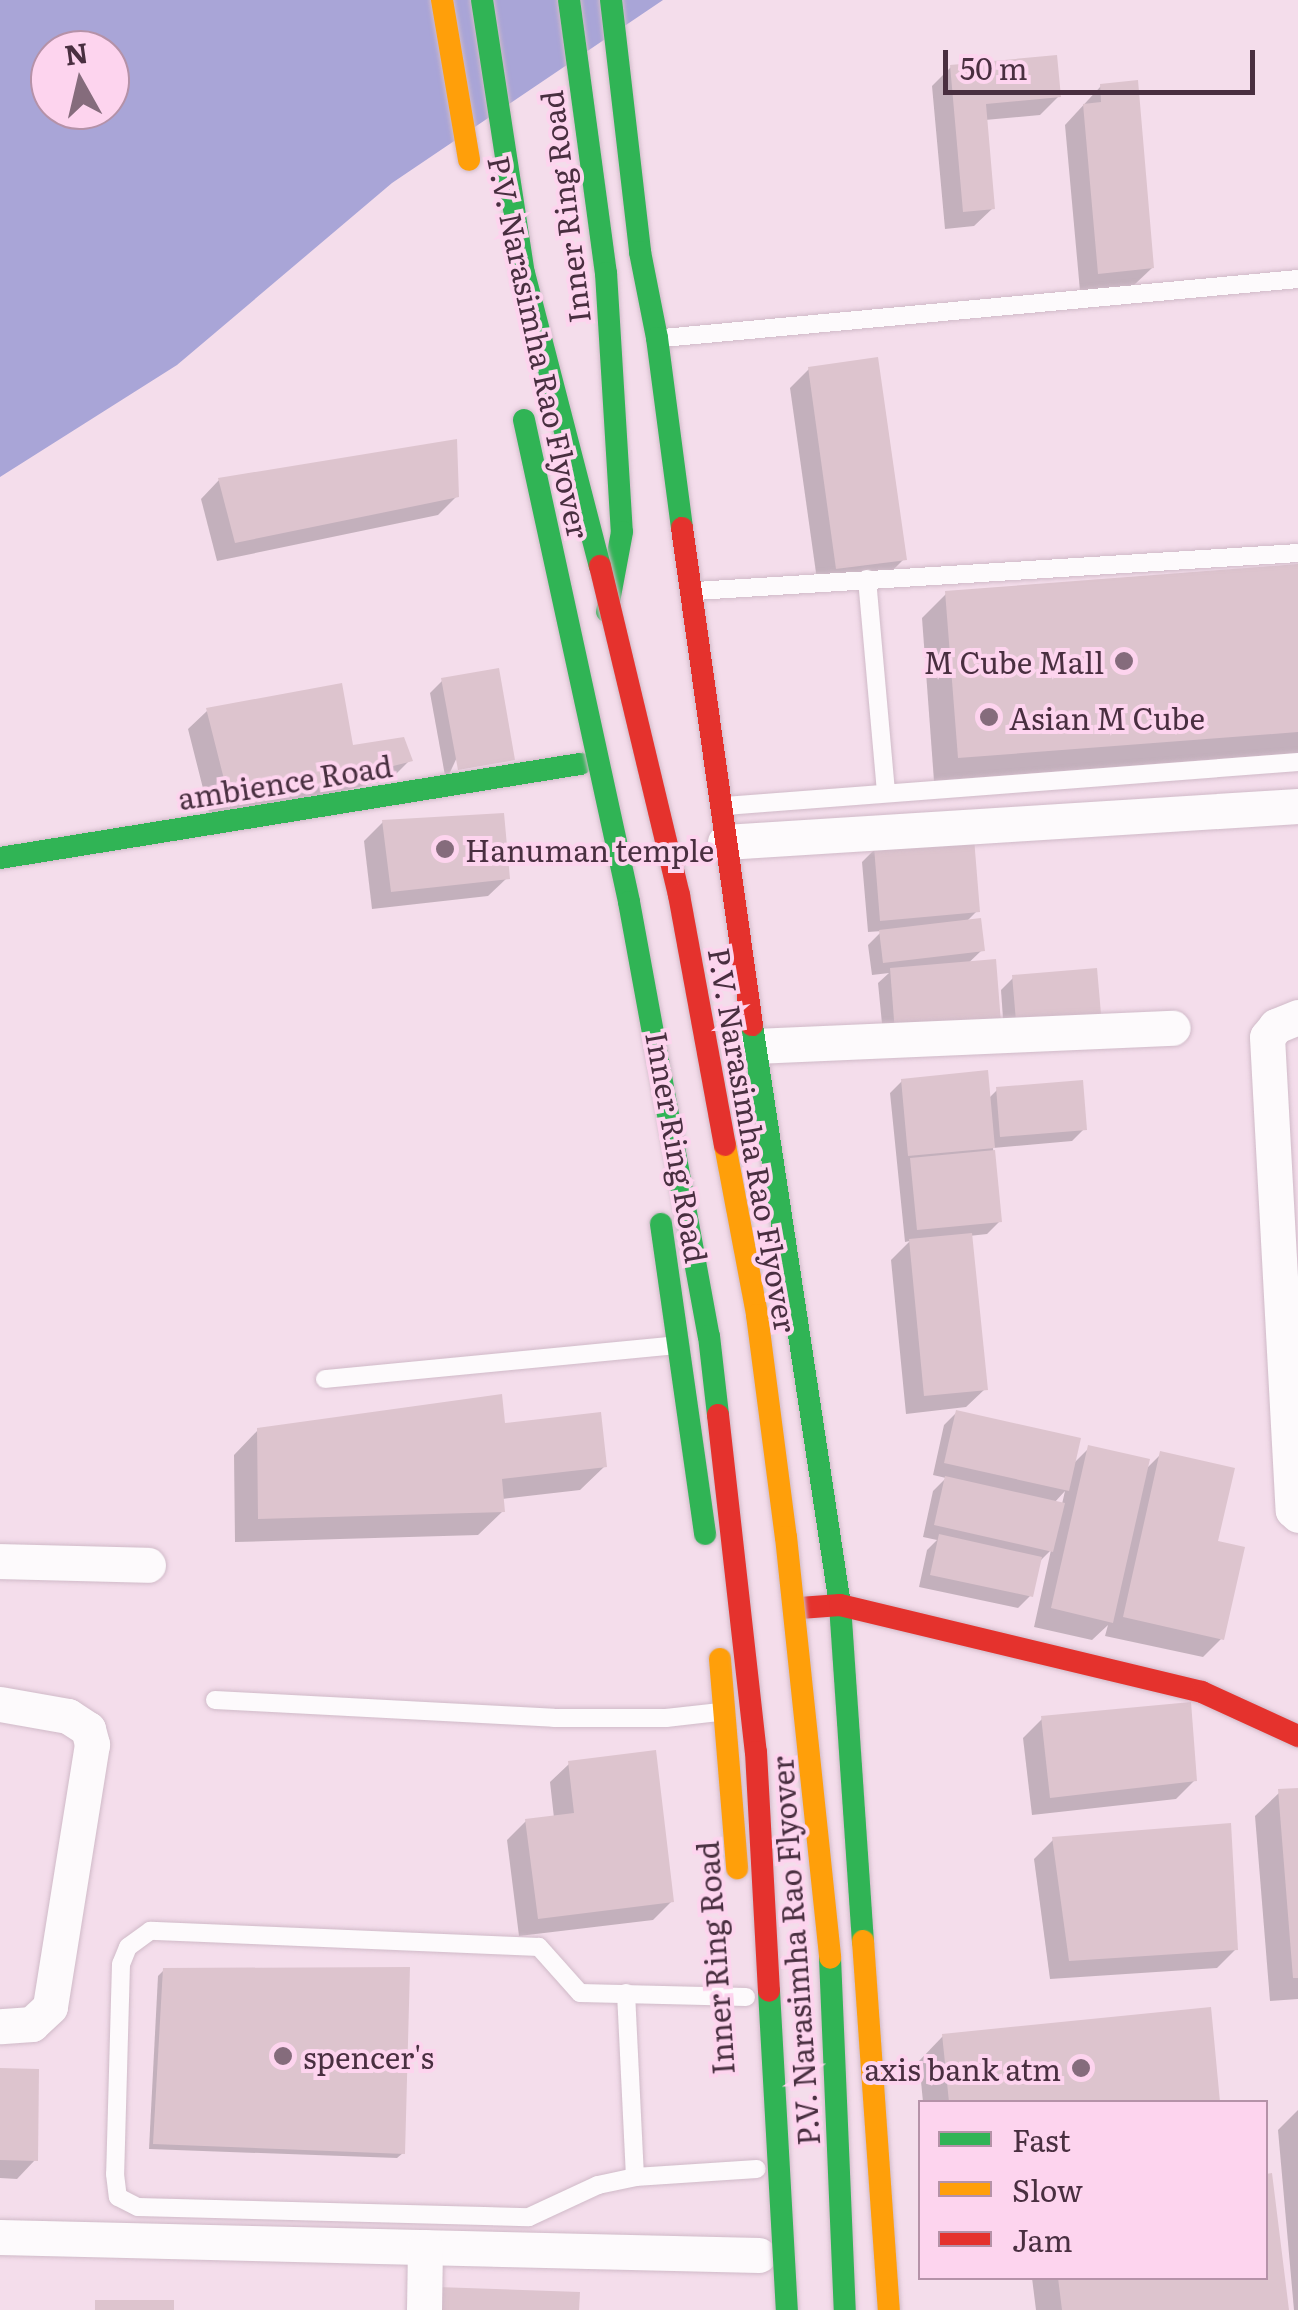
<!DOCTYPE html>
<html>
<head>
<meta charset="utf-8">
<style>
	body { margin:0 }
	#map { position:relative; width:1298px; height:2310px; overflow:hidden; background:#f4ddeb; font-family:Literata,serif }
	div>[style] { position:absolute }
	[style*='--x'] { left:calc(var(--x)*1px); top:calc(var(--y)*1px); width:calc(var(--w)*1px); rotate:calc(var(--a)*1deg) }
	.water>* { inset:0; background:#a9a5d7 }
	.shadow>* { inset:0; background:#0003 }
	.building>* { inset:0; background:#ddc4ce }
	.roads { filter:drop-shadow(0 0 2px #d0bac8) drop-shadow(0 0 2px #d0bac8) }
	.lane>* { height:18px; margin:-9px; padding:0 9px; transform-origin:9px; border-radius:9px; background:#fdfafc }
	.street>* { height:35px; margin:-17.5px; padding:0 17.5px; transform-origin:17.5px; border-radius:17.5px; background:#fdfafc }
	.fast>* { height:22px; margin:-11px; padding:0 11px; transform-origin:11px; border-radius:11px; background:#30b455 }
	.slow>* { height:22px; margin:-11px; padding:0 11px; transform-origin:11px; border-radius:11px; background:#ff9f0a }
	.jam>* { height:22px; margin:-11px; padding:0 11px; transform-origin:11px; border-radius:11px; background:#e5322d }
	.bridges { filter:drop-shadow(0 0 2px #d0bac8) drop-shadow(0 0 2px #d0bac8) }
	.fast-bridge>* { height:22px; margin:-11px; padding:0 11px; transform-origin:11px; border-radius:11px; background:#30b455 }
	.slow-bridge>* { height:22px; margin:-11px; padding:0 11px; transform-origin:11px; border-radius:11px; background:#ff9f0a }
	.jam-bridge>* { height:22px; margin:-11px; padding:0 11px; transform-origin:11px; border-radius:11px; background:#e5322d }
	.dots>* { width:28px; height:28px; translate:-50% -50%; box-sizing:border-box; border:5px solid #fdd4ee; border-radius:50% }
	span { translate:-50% -50%; white-space:nowrap; text-align:center; line-height:1.15; -webkit-text-stroke:8px #fdd4ee; paint-order:stroke }
	.street-label { font-size:30px; color:#492f40 }
	.poi-label { font-size:30px; color:#492f40 }
	.right { translate:-100% -50%; text-align:right }
	.left { translate:0 -50%; text-align:left }
	.legend { position:absolute; left:918px; top:2100px; width:350px; height:180px; box-sizing:border-box; background:#fdd4ee; border:2px solid #b592a8; margin:0; padding:12px 18px; list-style:none; font-size:30px; color:#492f40 }
	.legend li { display:flex; align-items:center; gap:20px; height:50px }
	.legend b { width:50px; border:2px solid #b592a8 }
	.north { position:absolute; left:30px; top:30px; width:100px; height:100px; box-sizing:border-box; background:#fdd4ee; border:2px solid #b592a8; border-radius:50%; rotate:352deg; font-size:28px; font-weight:700; line-height:40px; text-align:center; color:#492f40 }
	.north::after { content:''; display:block; margin:auto; width:35px; height:45px; background:#856c7c; clip-path:polygon(50% 0,100% 100%,50% 72%,0 100%) }
	.scale { position:absolute; left:943px; top:50px; width:312px; height:45px; box-sizing:border-box; border:5px solid #492f40; border-top:0; padding-left:12px; font-size:30px; line-height:35px; white-space:nowrap; color:#492f40; -webkit-text-stroke:8px #fdd4ee; paint-order:stroke }
</style>
</head>
<body>
<div id="map">
	<div class="water">
		<div style="clip-path:polygon(evenodd,0 0,663px 0,392px 183px,177px 365px,0 477px,0 0,50px 50px,110px 50px,110px 110px,50px 110px,50px 50px)"></div>
	</div>
	<div class="shadow">
		<div style="clip-path:polygon(951px 67px,1059px 96px,1040px 115px,985px 120px,993px 208px,974px 226px,945px 229px,932px 86px)"></div>
		<div style="clip-path:polygon(1101px 86px,1152px 268px,1133px 286px,1080px 291px,1065px 125px)"></div>
		<div style="clip-path:polygon(809px 369px,904px 559px,886px 577px,818px 587px,790px 388px)"></div>
		<div style="clip-path:polygon(219px 480px,457px 496px,438px 515px,217px 561px,201px 499px)"></div>
		<div style="clip-path:polygon(1298px 567px,1298px 753px,934px 781px,922px 618px,946px 594px)"></div>
		<div style="clip-path:polygon(497px 671px,446px 781px,430px 693px,443px 680px)"></div>
		<div style="clip-path:polygon(207px 711px,350px 748px,410px 760px,391px 779px,212px 824px,188px 729px)"></div>
		<div style="clip-path:polygon(383px 822px,507px 878px,488px 896px,372px 909px,364px 841px)"></div>
		<div style="clip-path:polygon(875px 849px,977px 911px,966px 922px,982px 950px,884px 1044px,878px 983px,889px 973px,872px 975px,868px 945px,882px 931px,868px 932px,862px 862px)"></div>
		<div style="clip-path:polygon(1095px 971px,1004px 1033px,1001px 990px,1013px 978px)"></div>
		<div style="clip-path:polygon(902px 1081px,988px 1099px,997px 1090px,1084px 1129px,1072px 1141px,993px 1148px,1000px 1221px,987px 1234px,969px 1236px,985px 1389px,966px 1407px,906px 1414px,891px 1260px,910px 1241px,905px 1242px,890px 1093px)"></div>
		<div style="clip-path:polygon(evenodd,956px 1413px,1072px 1465px,1089px 1448px,1146px 1469px,1161px 1454px,1215px 1543px,1222px 1638px,1203px 1657px,1105px 1636px,1108px 1625px,1092px 1640px,1034px 1627px,1051px 1550px,1038px 1563px,1030px 1596px,1018px 1608px,919px 1587px,927px 1550px,937px 1540px,923px 1537px,933px 1491px,946px 1478px,933px 1475px,944px 1425px,956px 1413px,1065px 1491px,1062px 1504px,1054px 1503px,1065px 1491px)"></div>
		<div style="clip-path:polygon(258px 1430px,605px 1466px,580px 1490px,502px 1499px,503px 1511px,478px 1535px,235px 1542px,234px 1455px)"></div>
		<div style="clip-path:polygon(1042px 1719px,1195px 1780px,1176px 1799px,1032px 1815px,1023px 1738px)"></div>
		<div style="clip-path:polygon(569px 1764px,672px 1901px,653px 1920px,519px 1936px,507px 1840px,526px 1821px,554px 1818px,550px 1782px)"></div>
		<div style="clip-path:polygon(1298px 1790px,1298px 1999px,1270px 2001px,1255px 1816px,1280px 1792px)"></div>
		<div style="clip-path:polygon(1053px 1840px,1236px 1949px,1217px 1968px,1050px 1979px,1034px 1859px)"></div>
		<div style="clip-path:polygon(164px 1970px,403px 2153px,397px 2158px,149px 2149px,158px 1976px)"></div>
		<div style="clip-path:polygon(1209px 2010px,1218px 2102px,923px 2102px,919px 2061px,943px 2036px)"></div>
		<div style="clip-path:polygon(0 2070px,35px 2160px,17px 2179px,0 2178px)"></div>
		<div style="clip-path:polygon(1298px 2110px,1298px 2310px,1294px 2310px,1278px 2130px)"></div>
		<div style="clip-path:polygon(1266px 2176px,1270px 2176px,1286px 2310px,1036px 2310px,1032px 2278px,1266px 2278px)"></div>
	</div>
	<div class="building">
		<div style="clip-path:polygon(1057px 55px,1061px 97px,986px 104px,995px 209px,963px 212px,950px 65px)"></div>
		<div style="clip-path:polygon(1138px 80px,1154px 268px,1098px 274px,1083px 104px,1101px 102px,1100px 84px)"></div>
		<div style="clip-path:polygon(878px 357px,907px 560px,836px 569px,808px 367px)"></div>
		<div style="clip-path:polygon(457px 439px,459px 497px,235px 543px,218px 478px)"></div>
		<div style="clip-path:polygon(1298px 564px,1298px 732px,958px 758px,945px 591px)"></div>
		<div style="clip-path:polygon(499px 668px,515px 760px,458px 770px,441px 678px)"></div>
		<div style="clip-path:polygon(342px 683px,353px 745px,404px 737px,413px 761px,231px 807px,206px 708px)"></div>
		<div style="clip-path:polygon(504px 813px,510px 879px,391px 892px,382px 820px)"></div>
		<div style="clip-path:polygon(974px 838px,980px 912px,880px 921px,874px 847px)"></div>
		<div style="clip-path:polygon(981px 918px,985px 951px,883px 963px,879px 930px)"></div>
		<div style="clip-path:polygon(996px 959px,1001px 1023px,895px 1033px,890px 968px)"></div>
		<div style="clip-path:polygon(1097px 968px,1101px 1014px,1016px 1021px,1012px 975px)"></div>
		<div style="clip-path:polygon(988px 1070px,995px 1148px,908px 1156px,901px 1079px)"></div>
		<div style="clip-path:polygon(1083px 1080px,1087px 1130px,1000px 1137px,996px 1087px)"></div>
		<div style="clip-path:polygon(995px 1150px,1002px 1222px,917px 1230px,910px 1158px)"></div>
		<div style="clip-path:polygon(972px 1233px,988px 1390px,924px 1396px,909px 1239px)"></div>
		<div style="clip-path:polygon(502px 1394px,505px 1423px,601px 1412px,607px 1467px,502px 1479px,505px 1512px,258px 1519px,257px 1428px)"></div>
		<div style="clip-path:polygon(956px 1410px,1081px 1438px,1069px 1491px,944px 1463px)"></div>
		<div style="clip-path:polygon(1088px 1445px,1150px 1459px,1113px 1623px,1051px 1608px)"></div>
		<div style="clip-path:polygon(1160px 1451px,1235px 1468px,1218px 1541px,1245px 1547px,1224px 1640px,1123px 1617px)"></div>
		<div style="clip-path:polygon(945px 1476px,1065px 1503px,1053px 1552px,934px 1525px)"></div>
		<div style="clip-path:polygon(939px 1534px,1042px 1557px,1033px 1597px,930px 1575px)"></div>
		<div style="clip-path:polygon(1191px 1702px,1197px 1781px,1050px 1798px,1041px 1716px)"></div>
		<div style="clip-path:polygon(656px 1750px,674px 1902px,538px 1919px,525px 1819px,574px 1813px,568px 1761px)"></div>
		<div style="clip-path:polygon(1298px 1788px,1298px 1978px,1293px 1978px,1278px 1789px)"></div>
		<div style="clip-path:polygon(1231px 1823px,1238px 1950px,1069px 1961px,1052px 1837px)"></div>
		<div style="clip-path:polygon(410px 1967px,405px 2154px,153px 2144px,163px 1968px)"></div>
		<div style="clip-path:polygon(1211px 2007px,1220px 2102px,949px 2102px,942px 2034px)"></div>
		<div style="clip-path:polygon(0 2068px,39px 2069px,38px 2161px,0 2160px)"></div>
		<div style="clip-path:polygon(1272px 2173px,1289px 2310px,1062px 2310px,1058px 2278px,1266px 2278px,1266px 2174px)"></div>
		<div style="clip-path:polygon(437px 2287px,580px 2292px,579px 2310px,436px 2310px)"></div>
		<div style="clip-path:polygon(95px 2300px,174px 2300px,174px 2310px,95px 2310px)"></div>
	</div>
	<div class="roads">
		<div class="lane">
			<div style="--x:663;--y:338;--w:638;--a:-5.31"></div>
			<div style="--x:867;--y:579;--w:214;--a:84.9"></div>
			<div style="--x:696;--y:591;--w:603;--a:-3.61"></div>
			<div style="--x:725;--y:806;--w:575;--a:-4.39"></div>
			<div style="--x:325;--y:1379;--w:352;--a:-5.5"></div>
			<div style="--x:215;--y:1700;--w:339;--a:3"></div>
			<div style="--x:554;--y:1718;--w:112;--a:0"></div>
			<div style="--x:666;--y:1718;--w:53;--a:-6.5"></div>
			<div style="--x:626;--y:1993;--w:184;--a:87.2"></div>
			<div style="--x:746;--y:1997;--w:166;--a:-178.6"></div>
			<div style="--x:580;--y:1993;--w:62;--a:-131.7"></div>
			<div style="--x:539;--y:1947;--w:389;--a:-177.6"></div>
			<div style="--x:150;--y:1931;--w:27;--a:144"></div>
			<div style="--x:128;--y:1947;--w:18;--a:112"></div>
			<div style="--x:121;--y:1964;--w:210;--a:91.6"></div>
			<div style="--x:115;--y:2174;--w:23;--a:83"></div>
			<div style="--x:118;--y:2197;--w:22;--a:27"></div>
			<div style="--x:138;--y:2207;--w:391;--a:1.5"></div>
			<div style="--x:529;--y:2217;--w:76;--a:-24.9"></div>
			<div style="--x:598;--y:2185;--w:38;--a:-12"></div>
			<div style="--x:635;--y:2177;--w:122;--a:-3.8"></div>
		</div>
		<div class="street">
			<div style="--x:725;--y:842;--w:574;--a:-3.6"></div>
			<div style="--x:1298;--y:1017;--w:24;--a:158"></div>
			<div style="--x:1276;--y:1026;--w:14;--a:129"></div>
			<div style="--x:1267;--y:1037;--w:474;--a:86.9"></div>
			<div style="--x:1293;--y:1510;--w:7;--a:45"></div>
			<div style="--x:755;--y:1046;--w:418;--a:-2.5"></div>
			<div style="--x:0;--y:1561;--w:148;--a:1.5"></div>
			<div style="--x:0;--y:1704;--w:69;--a:10"></div>
			<div style="--x:68;--y:1716;--w:24;--a:33"></div>
			<div style="--x:88;--y:1729;--w:16;--a:75"></div>
			<div style="--x:92;--y:1744;--w:266;--a:99.1"></div>
			<div style="--x:50;--y:2007;--w:25;--a:137"></div>
			<div style="--x:32;--y:2024;--w:32;--a:176"></div>
			<div style="--x:0;--y:2237;--w:759;--a:1.36"></div>
			<div style="--x:424;--y:2310;--w:63;--a:-89.1"></div>
		</div>
		<div class="fast">
			<div style="--x:569;--y:0;--w:275;--a:82.3"></div>
			<div style="--x:606;--y:273;--w:259;--a:86.5"></div>
			<div style="--x:622;--y:532;--w:81;--a:100.6"></div>
			<div style="--x:611;--y:0;--w:254;--a:83.4"></div>
			<div style="--x:640;--y:252;--w:88;--a:78.8"></div>
			<div style="--x:657;--y:338;--w:192;--a:82.5"></div>
			<div style="--x:0;--y:858;--w:588;--a:-9.21"></div>
			<div style="--x:752;--y:1025;--w:587;--a:81.37"></div>
			<div style="--x:840;--y:1605;--w:337;--a:86.1"></div>
			<div style="--x:661;--y:1224;--w:313;--a:81.9"></div>
		</div>
		<div class="slow">
			<div style="--x:720;--y:1659;--w:210;--a:85.3"></div>
			<div style="--x:863;--y:1941;--w:370;--a:86"></div>
		</div>
		<div class="jam">
			<div style="--x:682;--y:528;--w:502;--a:81.98"></div>
			<div style="--x:800;--y:1608;--w:40;--a:-4.3"></div>
			<div style="--x:840;--y:1605;--w:372;--a:13.5"></div>
			<div style="--x:1202;--y:1692;--w:106;--a:24.6"></div>
		</div>
	</div>
	<div class="bridges">
		<div class="fast-bridge">
			<div style="--x:482;--y:0;--w:276;--a:81.3"></div>
			<div style="--x:524;--y:273;--w:303;--a:75.5"></div>
			<div style="--x:524;--y:420;--w:493;--a:77.7"></div>
			<div style="--x:629;--y:902;--w:441;--a:79.6"></div>
			<div style="--x:709;--y:1336;--w:80;--a:83.5"></div>
			<div style="--x:830;--y:1958;--w:352;--a:87.6"></div>
			<div style="--x:769;--y:1991;--w:320;--a:86.8"></div>
		</div>
		<div class="slow-bridge">
			<div style="--x:442;--y:0;--w:162;--a:80.4"></div>
			<div style="--x:725;--y:1145;--w:173;--a:79.3"></div>
			<div style="--x:757;--y:1315;--w:224;--a:82.6"></div>
			<div style="--x:786;--y:1537;--w:423;--a:84"></div>
		</div>
		<div class="jam-bridge">
			<div style="--x:600;--y:566;--w:338;--a:76.5"></div>
			<div style="--x:679;--y:895;--w:254;--a:79.6"></div>
			<div style="--x:718;--y:1415;--w:339;--a:83.6"></div>
			<div style="--x:756;--y:1752;--w:239;--a:86.9"></div>
		</div>
	</div>
	<div class="dots">
		<div style="left:1124px;top:661px;background:#856c7c"></div>
		<div style="left:989px;top:717px;background:#856c7c"></div>
		<div style="left:445px;top:849px;background:#856c7c"></div>
		<div style="left:283px;top:2056px;background:#856c7c"></div>
		<div style="left:1081px;top:2068px;background:#856c7c"></div>
	</div>
	<div class="street-label">
		<span style="left:564px;top:207px;rotate:-97deg">Inner Ring Road</span>
		<span style="left:540px;top:347px;rotate:78deg">P.V. Narasimha Rao Flyover</span>
		<span style="left:285px;top:781px;rotate:-9deg">ambience Road</span>
		<span style="left:754px;top:1140px;rotate:80deg">P.V. Narasimha Rao Flyover</span>
		<span style="left:678px;top:1147px;rotate:80deg">Inner Ring Road</span>
		<span style="left:794px;top:1951px;rotate:-94deg">P.V. Narasimha Rao Flyover</span>
		<span style="left:714px;top:1958px;rotate:-94deg">Inner Ring Road</span>
	</div>
	<div class="poi-label">
		<span class="right" style="left:1104px;top:661px">M Cube Mall</span>
		<span class="left" style="left:1009px;top:717px">Asian M Cube</span>
		<span class="left" style="left:465px;top:849px">Hanuman temple</span>
		<span class="left" style="left:303px;top:2056px">spencer's</span>
		<span class="right" style="left:1061px;top:2068px">axis bank atm</span>
	</div>
	<ul class="legend">
	<li><b style="height:12px;background:#30b455"></b>Fast</li>
	<li><b style="height:12px;background:#ff9f0a"></b>Slow</li>
	<li><b style="height:12px;background:#e5322d"></b>Jam</li>
	</ul>
	<div class="north">N</div>
	<div class="scale">50 m</div>
</div>
</body>
</html>
